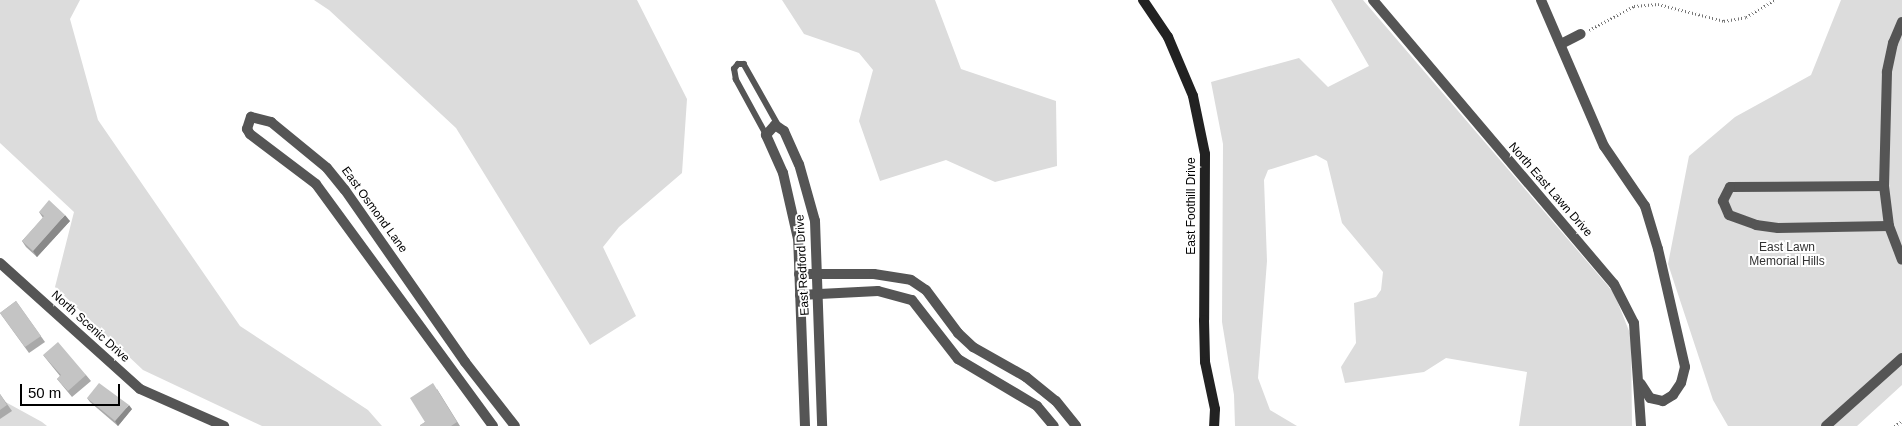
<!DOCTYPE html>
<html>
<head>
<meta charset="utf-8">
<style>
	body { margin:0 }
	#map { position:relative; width:1902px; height:426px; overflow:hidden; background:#fff; font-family:Arial,sans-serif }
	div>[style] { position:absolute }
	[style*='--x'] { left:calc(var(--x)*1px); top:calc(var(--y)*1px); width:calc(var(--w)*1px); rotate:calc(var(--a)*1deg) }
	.green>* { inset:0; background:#dcdcdc }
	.path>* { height:2.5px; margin-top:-1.25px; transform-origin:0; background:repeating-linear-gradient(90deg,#777 0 1px,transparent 0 3.5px) }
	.lane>* { height:5.5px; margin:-2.75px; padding:0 2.75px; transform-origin:2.75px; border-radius:2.75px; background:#555 }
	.street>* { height:10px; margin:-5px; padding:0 5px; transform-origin:5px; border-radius:5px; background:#555 }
	.secondary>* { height:10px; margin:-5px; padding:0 5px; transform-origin:5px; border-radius:5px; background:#222 }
	.wall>* { inset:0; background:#a9a9a9 }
	.shaded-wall>* { inset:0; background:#898989 }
	.building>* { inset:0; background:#c4c4c4 }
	span { translate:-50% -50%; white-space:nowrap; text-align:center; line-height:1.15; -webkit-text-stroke:4px #fff; paint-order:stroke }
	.street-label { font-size:12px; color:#000 }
	.park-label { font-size:12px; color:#333 }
	.scale { position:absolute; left:20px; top:384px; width:100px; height:22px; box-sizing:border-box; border:2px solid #000; border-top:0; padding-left:6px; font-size:15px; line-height:18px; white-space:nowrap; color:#000; -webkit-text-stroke:4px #fff; paint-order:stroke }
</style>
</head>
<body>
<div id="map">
	<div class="green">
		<div style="clip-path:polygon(0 0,80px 0,70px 19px,98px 120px,240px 326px,368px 410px,382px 426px,262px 426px,143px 370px,55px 287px,74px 212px,0 143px)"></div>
		<div style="clip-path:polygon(314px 0,637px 0,687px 99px,682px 173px,619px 227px,603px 247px,636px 316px,590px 345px,456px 128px,329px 10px)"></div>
		<div style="clip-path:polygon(782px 0,935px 0,961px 69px,1056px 101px,1057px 166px,995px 182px,946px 160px,880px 181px,859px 121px,873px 70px,859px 53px,804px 34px)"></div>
		<div style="clip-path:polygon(1331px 0,1363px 0,1614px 293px,1631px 336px,1632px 426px,1519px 426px,1527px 372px,1446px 358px,1424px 372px,1345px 383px,1341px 367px,1356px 343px,1354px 303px,1376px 297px,1381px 290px,1383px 272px,1342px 223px,1327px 161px,1316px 155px,1268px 170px,1264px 180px,1267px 261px,1258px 378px,1270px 410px,1297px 426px,1235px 426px,1234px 395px,1222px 322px,1223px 144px,1211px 82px,1299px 58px,1328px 87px,1369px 66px)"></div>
		<div style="clip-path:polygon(1841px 0,1902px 0,1902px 385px,1857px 426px,1728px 426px,1713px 400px,1668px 264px,1689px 156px,1735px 117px,1811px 75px)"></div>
		<div style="clip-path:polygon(0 399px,42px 422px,47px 426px,0 426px)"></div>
	</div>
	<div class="path">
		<div style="--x:1589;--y:30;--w:51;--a:-28.1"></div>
		<div style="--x:1634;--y:6;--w:24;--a:-5"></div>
		<div style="--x:1658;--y:4;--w:68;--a:14.4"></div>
		<div style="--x:1724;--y:21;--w:22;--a:-10"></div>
		<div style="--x:1746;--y:17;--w:33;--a:-31"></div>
		<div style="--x:1894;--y:426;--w:9;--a:-32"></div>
	</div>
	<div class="lane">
		<div style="--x:766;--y:135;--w:63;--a:-118.6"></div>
		<div style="--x:736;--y:80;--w:11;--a:-100"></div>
		<div style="--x:734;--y:69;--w:6;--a:-51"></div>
		<div style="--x:738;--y:64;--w:6;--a:0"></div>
		<div style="--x:744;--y:64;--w:71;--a:60.6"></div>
	</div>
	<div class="street">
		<div style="--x:1373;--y:0;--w:372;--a:49.7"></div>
		<div style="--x:1614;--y:284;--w:44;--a:62.9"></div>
		<div style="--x:1634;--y:323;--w:103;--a:86.1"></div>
		<div style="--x:1541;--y:0;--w:159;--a:66.7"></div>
		<div style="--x:1604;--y:146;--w:73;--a:55.7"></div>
		<div style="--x:1645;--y:206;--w:45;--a:73.2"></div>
		<div style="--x:1658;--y:249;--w:121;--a:77.1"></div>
		<div style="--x:1685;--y:367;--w:16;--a:104"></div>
		<div style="--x:1681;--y:383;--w:14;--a:124"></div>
		<div style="--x:1673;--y:395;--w:12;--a:149"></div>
		<div style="--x:1663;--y:401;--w:13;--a:-167"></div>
		<div style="--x:1650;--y:398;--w:17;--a:-123"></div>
		<div style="--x:1902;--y:22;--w:23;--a:113"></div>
		<div style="--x:1893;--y:43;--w:30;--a:102"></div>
		<div style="--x:1887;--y:72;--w:114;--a:91.5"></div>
		<div style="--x:1884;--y:186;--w:40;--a:82.9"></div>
		<div style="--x:1889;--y:226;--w:36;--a:69"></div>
		<div style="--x:1561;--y:44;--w:22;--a:-27"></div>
		<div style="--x:1884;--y:186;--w:154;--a:179.6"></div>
		<div style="--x:1730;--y:187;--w:16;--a:117"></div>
		<div style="--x:1723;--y:201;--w:15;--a:67"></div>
		<div style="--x:1729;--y:215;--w:29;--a:20"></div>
		<div style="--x:1756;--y:225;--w:22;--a:8"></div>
		<div style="--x:1778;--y:228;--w:111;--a:-1"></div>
		<div style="--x:0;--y:263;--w:188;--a:42"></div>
		<div style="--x:140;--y:389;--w:92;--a:23.8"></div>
		<div style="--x:799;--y:274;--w:75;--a:0"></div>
		<div style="--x:874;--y:274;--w:37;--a:9"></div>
		<div style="--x:911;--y:280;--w:18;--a:34"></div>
		<div style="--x:926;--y:290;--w:54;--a:53.3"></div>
		<div style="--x:958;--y:333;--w:21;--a:43"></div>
		<div style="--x:973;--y:347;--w:61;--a:29.5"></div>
		<div style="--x:1026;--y:377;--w:38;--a:39"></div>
		<div style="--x:1056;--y:401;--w:32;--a:51"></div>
		<div style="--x:800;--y:295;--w:78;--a:-2.9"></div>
		<div style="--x:878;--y:291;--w:35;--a:15"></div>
		<div style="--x:912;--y:300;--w:75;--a:52.1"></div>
		<div style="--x:958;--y:359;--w:92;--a:30.7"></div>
		<div style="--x:1037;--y:406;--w:26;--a:50"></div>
		<div style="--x:493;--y:426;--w:300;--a:-126.2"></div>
		<div style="--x:316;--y:184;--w:83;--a:-142.9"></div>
		<div style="--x:250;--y:134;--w:6;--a:-121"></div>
		<div style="--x:247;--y:129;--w:13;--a:-72"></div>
		<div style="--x:251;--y:117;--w:21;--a:14"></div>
		<div style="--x:271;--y:122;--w:72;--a:39.4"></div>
		<div style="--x:327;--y:168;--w:28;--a:51"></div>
		<div style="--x:345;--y:190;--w:210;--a:55.1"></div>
		<div style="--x:465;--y:362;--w:81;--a:52"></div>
		<div style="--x:805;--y:426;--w:187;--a:-92.1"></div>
		<div style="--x:798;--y:239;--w:68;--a:-102.8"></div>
		<div style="--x:783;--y:173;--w:42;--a:-114.1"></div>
		<div style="--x:766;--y:135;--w:13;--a:-48"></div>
		<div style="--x:775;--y:125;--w:11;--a:34"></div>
		<div style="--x:784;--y:131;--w:36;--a:66"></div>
		<div style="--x:799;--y:164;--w:59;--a:74.3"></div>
		<div style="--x:815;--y:221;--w:205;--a:88"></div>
		<div style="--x:1826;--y:426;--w:102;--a:-41.8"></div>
	</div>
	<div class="secondary">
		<div style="--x:1143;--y:0;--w:45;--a:56"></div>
		<div style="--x:1168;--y:37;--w:64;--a:67"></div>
		<div style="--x:1193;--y:96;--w:59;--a:78.3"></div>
		<div style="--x:1205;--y:154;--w:166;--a:90.3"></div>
		<div style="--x:1204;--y:320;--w:42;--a:88.6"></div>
		<div style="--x:1205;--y:362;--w:48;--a:78"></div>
		<div style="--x:1215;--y:409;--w:17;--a:93"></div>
	</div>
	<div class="wall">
		<div style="clip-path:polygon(39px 212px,70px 221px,37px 257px,26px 247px,22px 241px,43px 218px)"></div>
		<div style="clip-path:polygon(16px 301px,45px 342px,29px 353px,0 313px)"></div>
		<div style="clip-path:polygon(43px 355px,86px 375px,91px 381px,72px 397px,57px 379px,60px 376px)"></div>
		<div style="clip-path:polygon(437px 389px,460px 426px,420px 426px,425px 422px)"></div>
		<div style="clip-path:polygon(0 394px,12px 411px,0 419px)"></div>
		<div style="clip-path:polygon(87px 398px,132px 409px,118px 426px,90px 402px)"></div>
	</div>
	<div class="shaded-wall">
		<div style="clip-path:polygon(65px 215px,70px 221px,37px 257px,33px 251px)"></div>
		<div style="clip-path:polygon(129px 405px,132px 409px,118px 426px,115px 421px)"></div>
	</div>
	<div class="building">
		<div style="clip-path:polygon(49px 200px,65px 215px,33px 251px,22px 241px,44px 216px,39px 212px)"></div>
		<div style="clip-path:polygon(16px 301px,41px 336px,25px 347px,0 313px)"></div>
		<div style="clip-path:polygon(58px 342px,86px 375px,68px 391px,57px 379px,61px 375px,43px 355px)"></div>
		<div style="clip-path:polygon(99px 383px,129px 405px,115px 421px,87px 398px)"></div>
		<div style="clip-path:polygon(433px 383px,457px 422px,451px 426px,420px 426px,420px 425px,425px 422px,410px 398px)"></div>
		<div style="clip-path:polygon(0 394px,7px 405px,0 410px)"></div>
	</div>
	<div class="street-label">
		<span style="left:1550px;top:190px;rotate:49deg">North East Lawn Drive</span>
		<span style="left:1192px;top:206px;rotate:-90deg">East Foothill Drive</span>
		<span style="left:374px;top:210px;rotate:54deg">East Osmond Lane</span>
		<span style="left:803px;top:265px;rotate:-93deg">East Redford Drive</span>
		<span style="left:90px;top:327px;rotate:42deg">North Scenic Drive</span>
	</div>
	<div class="park-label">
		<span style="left:1787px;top:255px">East Lawn<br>Memorial Hills</span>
	</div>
	<div class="scale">50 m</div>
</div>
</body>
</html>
